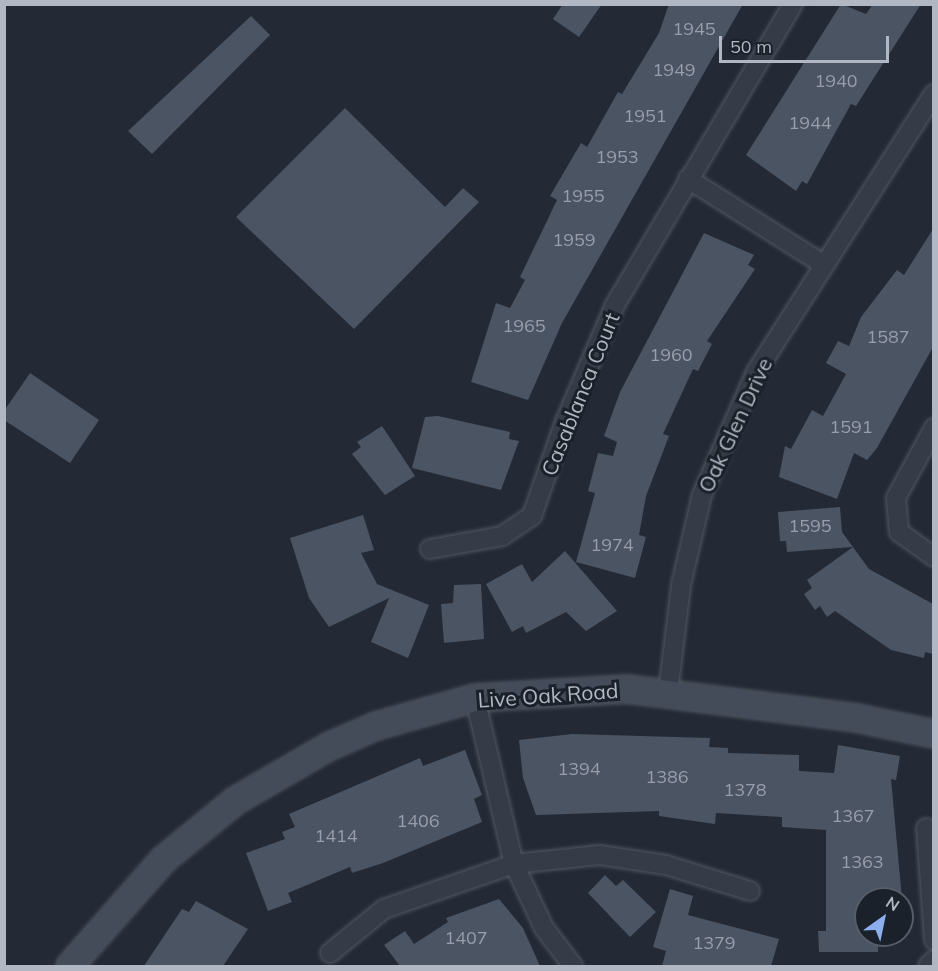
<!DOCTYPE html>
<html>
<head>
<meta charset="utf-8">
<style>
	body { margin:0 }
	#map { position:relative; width:938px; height:971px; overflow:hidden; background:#232a36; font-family:Mulish,sans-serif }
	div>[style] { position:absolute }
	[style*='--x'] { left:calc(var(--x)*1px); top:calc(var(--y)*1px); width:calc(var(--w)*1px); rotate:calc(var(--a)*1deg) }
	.building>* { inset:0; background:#4b5462 }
	.roads { filter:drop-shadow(0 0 2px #515761) drop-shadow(0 0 2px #515761) }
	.street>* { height:18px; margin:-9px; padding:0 9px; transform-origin:9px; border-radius:9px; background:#363c47 }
	.secondary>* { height:26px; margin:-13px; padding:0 13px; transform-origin:13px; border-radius:13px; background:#444c59 }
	span { translate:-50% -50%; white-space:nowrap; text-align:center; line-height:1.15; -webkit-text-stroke:6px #1b212b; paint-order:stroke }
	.number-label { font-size:18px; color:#989eab }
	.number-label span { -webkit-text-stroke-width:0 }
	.street-label { font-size:21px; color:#b1b7c3 }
	.frame { position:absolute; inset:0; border:6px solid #b1b7c3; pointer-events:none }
	.north { position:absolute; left:854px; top:887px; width:60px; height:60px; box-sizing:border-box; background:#1b212b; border:2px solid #575d68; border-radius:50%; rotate:33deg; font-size:16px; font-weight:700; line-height:24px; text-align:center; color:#b1b7c3 }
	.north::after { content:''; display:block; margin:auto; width:21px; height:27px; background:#8caeed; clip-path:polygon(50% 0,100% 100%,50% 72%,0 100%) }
	.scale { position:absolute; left:719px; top:36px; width:170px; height:27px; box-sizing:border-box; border:3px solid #b1b7c3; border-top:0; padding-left:8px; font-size:18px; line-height:21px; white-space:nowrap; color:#b1b7c3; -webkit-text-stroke:4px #1b212b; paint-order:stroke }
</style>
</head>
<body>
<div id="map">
	<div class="building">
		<div style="clip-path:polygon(563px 4px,602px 4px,579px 37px,553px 19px)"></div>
		<div style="clip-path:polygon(669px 4px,743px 4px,562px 323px,528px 400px,471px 382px,496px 303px,510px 308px,525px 280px,520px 277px,557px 200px,550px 196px,581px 143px,587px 147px,618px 92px,622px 94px,659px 33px)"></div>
		<div style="clip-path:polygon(841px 4px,866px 14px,873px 4px,921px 4px,856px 106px,851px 104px,807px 184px,802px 181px,796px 191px,746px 155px)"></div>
		<div style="clip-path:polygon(251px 16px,270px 35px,152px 154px,128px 131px)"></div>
		<div style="clip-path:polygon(345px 108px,445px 207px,463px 188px,479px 202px,354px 329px,236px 217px)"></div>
		<div style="clip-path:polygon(933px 229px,933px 347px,877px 448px,867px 460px,854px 453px,837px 499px,779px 477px,785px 446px,791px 449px,812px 410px,823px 416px,846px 374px,826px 363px,838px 341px,849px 346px,861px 317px,897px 270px,904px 275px)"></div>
		<div style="clip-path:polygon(704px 233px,754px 255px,748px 265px,755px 269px,707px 341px,712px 344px,698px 371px,693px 369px,663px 434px,669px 436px,646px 496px,639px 535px,646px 537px,635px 578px,576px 562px,595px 493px,588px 491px,598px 453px,613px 456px,617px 442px,604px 436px,620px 392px)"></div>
		<div style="clip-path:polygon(30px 373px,99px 420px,70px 463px,4px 420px,4px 411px)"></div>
		<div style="clip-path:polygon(438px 416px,510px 432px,509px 439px,519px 441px,501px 490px,412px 468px,425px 417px)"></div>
		<div style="clip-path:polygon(382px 426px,415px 476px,385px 495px,352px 454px,361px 447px,357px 442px)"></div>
		<div style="clip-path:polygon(840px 507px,842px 532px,853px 547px,787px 552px,786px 541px,780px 541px,778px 512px)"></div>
		<div style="clip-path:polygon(363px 515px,374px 550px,361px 553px,377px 584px,429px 605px,408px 658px,371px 642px,389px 598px,329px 627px,309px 598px,290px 538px)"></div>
		<div style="clip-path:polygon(853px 547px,869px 569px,933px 604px,933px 654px,925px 652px,924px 658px,891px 650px,835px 611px,827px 617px,820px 606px,815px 610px,804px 594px,812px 588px,807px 580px)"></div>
		<div style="clip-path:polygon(565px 551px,617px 611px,586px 631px,566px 612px,526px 633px,523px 626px,512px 632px,486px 584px,522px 564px,532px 582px)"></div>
		<div style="clip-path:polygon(481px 584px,484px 639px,444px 643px,441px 604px,453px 603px,454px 585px)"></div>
		<div style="clip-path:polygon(572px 734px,710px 738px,709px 747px,728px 748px,728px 753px,799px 755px,799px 771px,834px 773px,838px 745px,900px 756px,896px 780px,891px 779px,902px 899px,866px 899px,866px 935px,878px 935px,878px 952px,819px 952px,818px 931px,826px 931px,826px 830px,782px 827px,782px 817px,716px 813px,715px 824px,659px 816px,659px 811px,536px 815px,523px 778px,519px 740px)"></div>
		<div style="clip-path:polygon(465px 750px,482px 795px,474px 799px,482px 822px,383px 863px,352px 873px,350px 867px,288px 893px,292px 902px,268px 911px,246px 853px,285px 839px,282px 832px,295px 827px,289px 814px,420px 758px,423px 766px)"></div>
		<div style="clip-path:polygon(605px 875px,616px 886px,623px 880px,656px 912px,630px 937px,588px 893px)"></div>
		<div style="clip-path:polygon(670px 889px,693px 896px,688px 915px,779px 939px,771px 966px,662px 966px,666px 951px,653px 947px)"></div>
		<div style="clip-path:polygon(499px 899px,523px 928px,540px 966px,400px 966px,384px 945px,405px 931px,414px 944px,448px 922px,446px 918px)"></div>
		<div style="clip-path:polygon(196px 901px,248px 929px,223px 966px,144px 966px,182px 909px,189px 912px)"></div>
	</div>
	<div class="roads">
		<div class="street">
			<div style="--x:688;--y:179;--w:160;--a:32.2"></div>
			<div style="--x:934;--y:428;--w:80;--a:118.5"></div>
			<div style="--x:896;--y:498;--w:34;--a:85"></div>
			<div style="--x:899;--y:532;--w:43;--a:35.5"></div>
			<div style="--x:430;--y:549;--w:73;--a:-10.2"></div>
			<div style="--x:502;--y:536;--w:36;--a:-34"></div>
			<div style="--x:532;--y:516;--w:97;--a:-70.8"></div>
			<div style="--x:564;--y:424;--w:129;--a:-66.8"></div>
			<div style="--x:615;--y:305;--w:350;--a:-59.4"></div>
			<div style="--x:668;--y:693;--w:109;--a:-83.1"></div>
			<div style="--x:681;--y:585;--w:92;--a:-76.9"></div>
			<div style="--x:702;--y:495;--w:134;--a:-66.3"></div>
			<div style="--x:756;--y:372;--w:330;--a:-57.4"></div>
			<div style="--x:475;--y:698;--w:171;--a:76.8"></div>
			<div style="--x:514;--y:864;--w:71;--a:64.9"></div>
			<div style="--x:544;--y:928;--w:48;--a:52.7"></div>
			<div style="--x:926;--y:828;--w:112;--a:85.9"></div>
			<div style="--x:330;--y:953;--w:70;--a:-39.2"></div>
			<div style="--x:384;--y:909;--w:138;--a:-19.1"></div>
			<div style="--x:514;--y:864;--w:86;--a:-6"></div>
			<div style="--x:600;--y:855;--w:67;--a:8.6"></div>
			<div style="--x:666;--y:865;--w:88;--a:17.2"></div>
			<div style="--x:928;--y:966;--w:8;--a:-45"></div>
		</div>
		<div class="secondary">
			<div style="--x:70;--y:966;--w:141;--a:-48.7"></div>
			<div style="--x:163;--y:860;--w:93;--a:-39.3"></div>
			<div style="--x:235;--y:801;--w:108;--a:-30.1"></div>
			<div style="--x:328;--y:747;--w:52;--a:-23.6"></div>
			<div style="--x:376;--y:726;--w:103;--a:-15.8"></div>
			<div style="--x:475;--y:698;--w:152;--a:-3.4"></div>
			<div style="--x:627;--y:689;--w:231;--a:7.2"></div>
			<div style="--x:856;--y:718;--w:80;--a:11.6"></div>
		</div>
	</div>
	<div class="number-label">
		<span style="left:694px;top:29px">1945</span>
		<span style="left:674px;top:70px">1949</span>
		<span style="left:836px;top:81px">1940</span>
		<span style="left:645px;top:116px">1951</span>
		<span style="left:810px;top:123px">1944</span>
		<span style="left:617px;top:157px">1953</span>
		<span style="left:583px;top:196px">1955</span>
		<span style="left:574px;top:240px">1959</span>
		<span style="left:524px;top:326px">1965</span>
		<span style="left:888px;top:337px">1587</span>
		<span style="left:671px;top:355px">1960</span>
		<span style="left:851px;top:427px">1591</span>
		<span style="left:810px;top:526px">1595</span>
		<span style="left:612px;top:545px">1974</span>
		<span style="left:579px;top:769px">1394</span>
		<span style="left:667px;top:777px">1386</span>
		<span style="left:745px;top:790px">1378</span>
		<span style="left:853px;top:816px">1367</span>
		<span style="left:418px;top:821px">1406</span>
		<span style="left:336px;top:836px">1414</span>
		<span style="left:862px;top:862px">1363</span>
		<span style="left:466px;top:938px">1407</span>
		<span style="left:714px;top:943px">1379</span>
	</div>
	<div class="street-label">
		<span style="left:580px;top:394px;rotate:-68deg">Casablanca Court</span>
		<span style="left:735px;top:425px;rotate:-65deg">Oak Glen Drive</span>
		<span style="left:548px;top:695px;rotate:-4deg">Live Oak Road</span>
	</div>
	<div class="frame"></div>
	<div class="north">N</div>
	<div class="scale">50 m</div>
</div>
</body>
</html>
